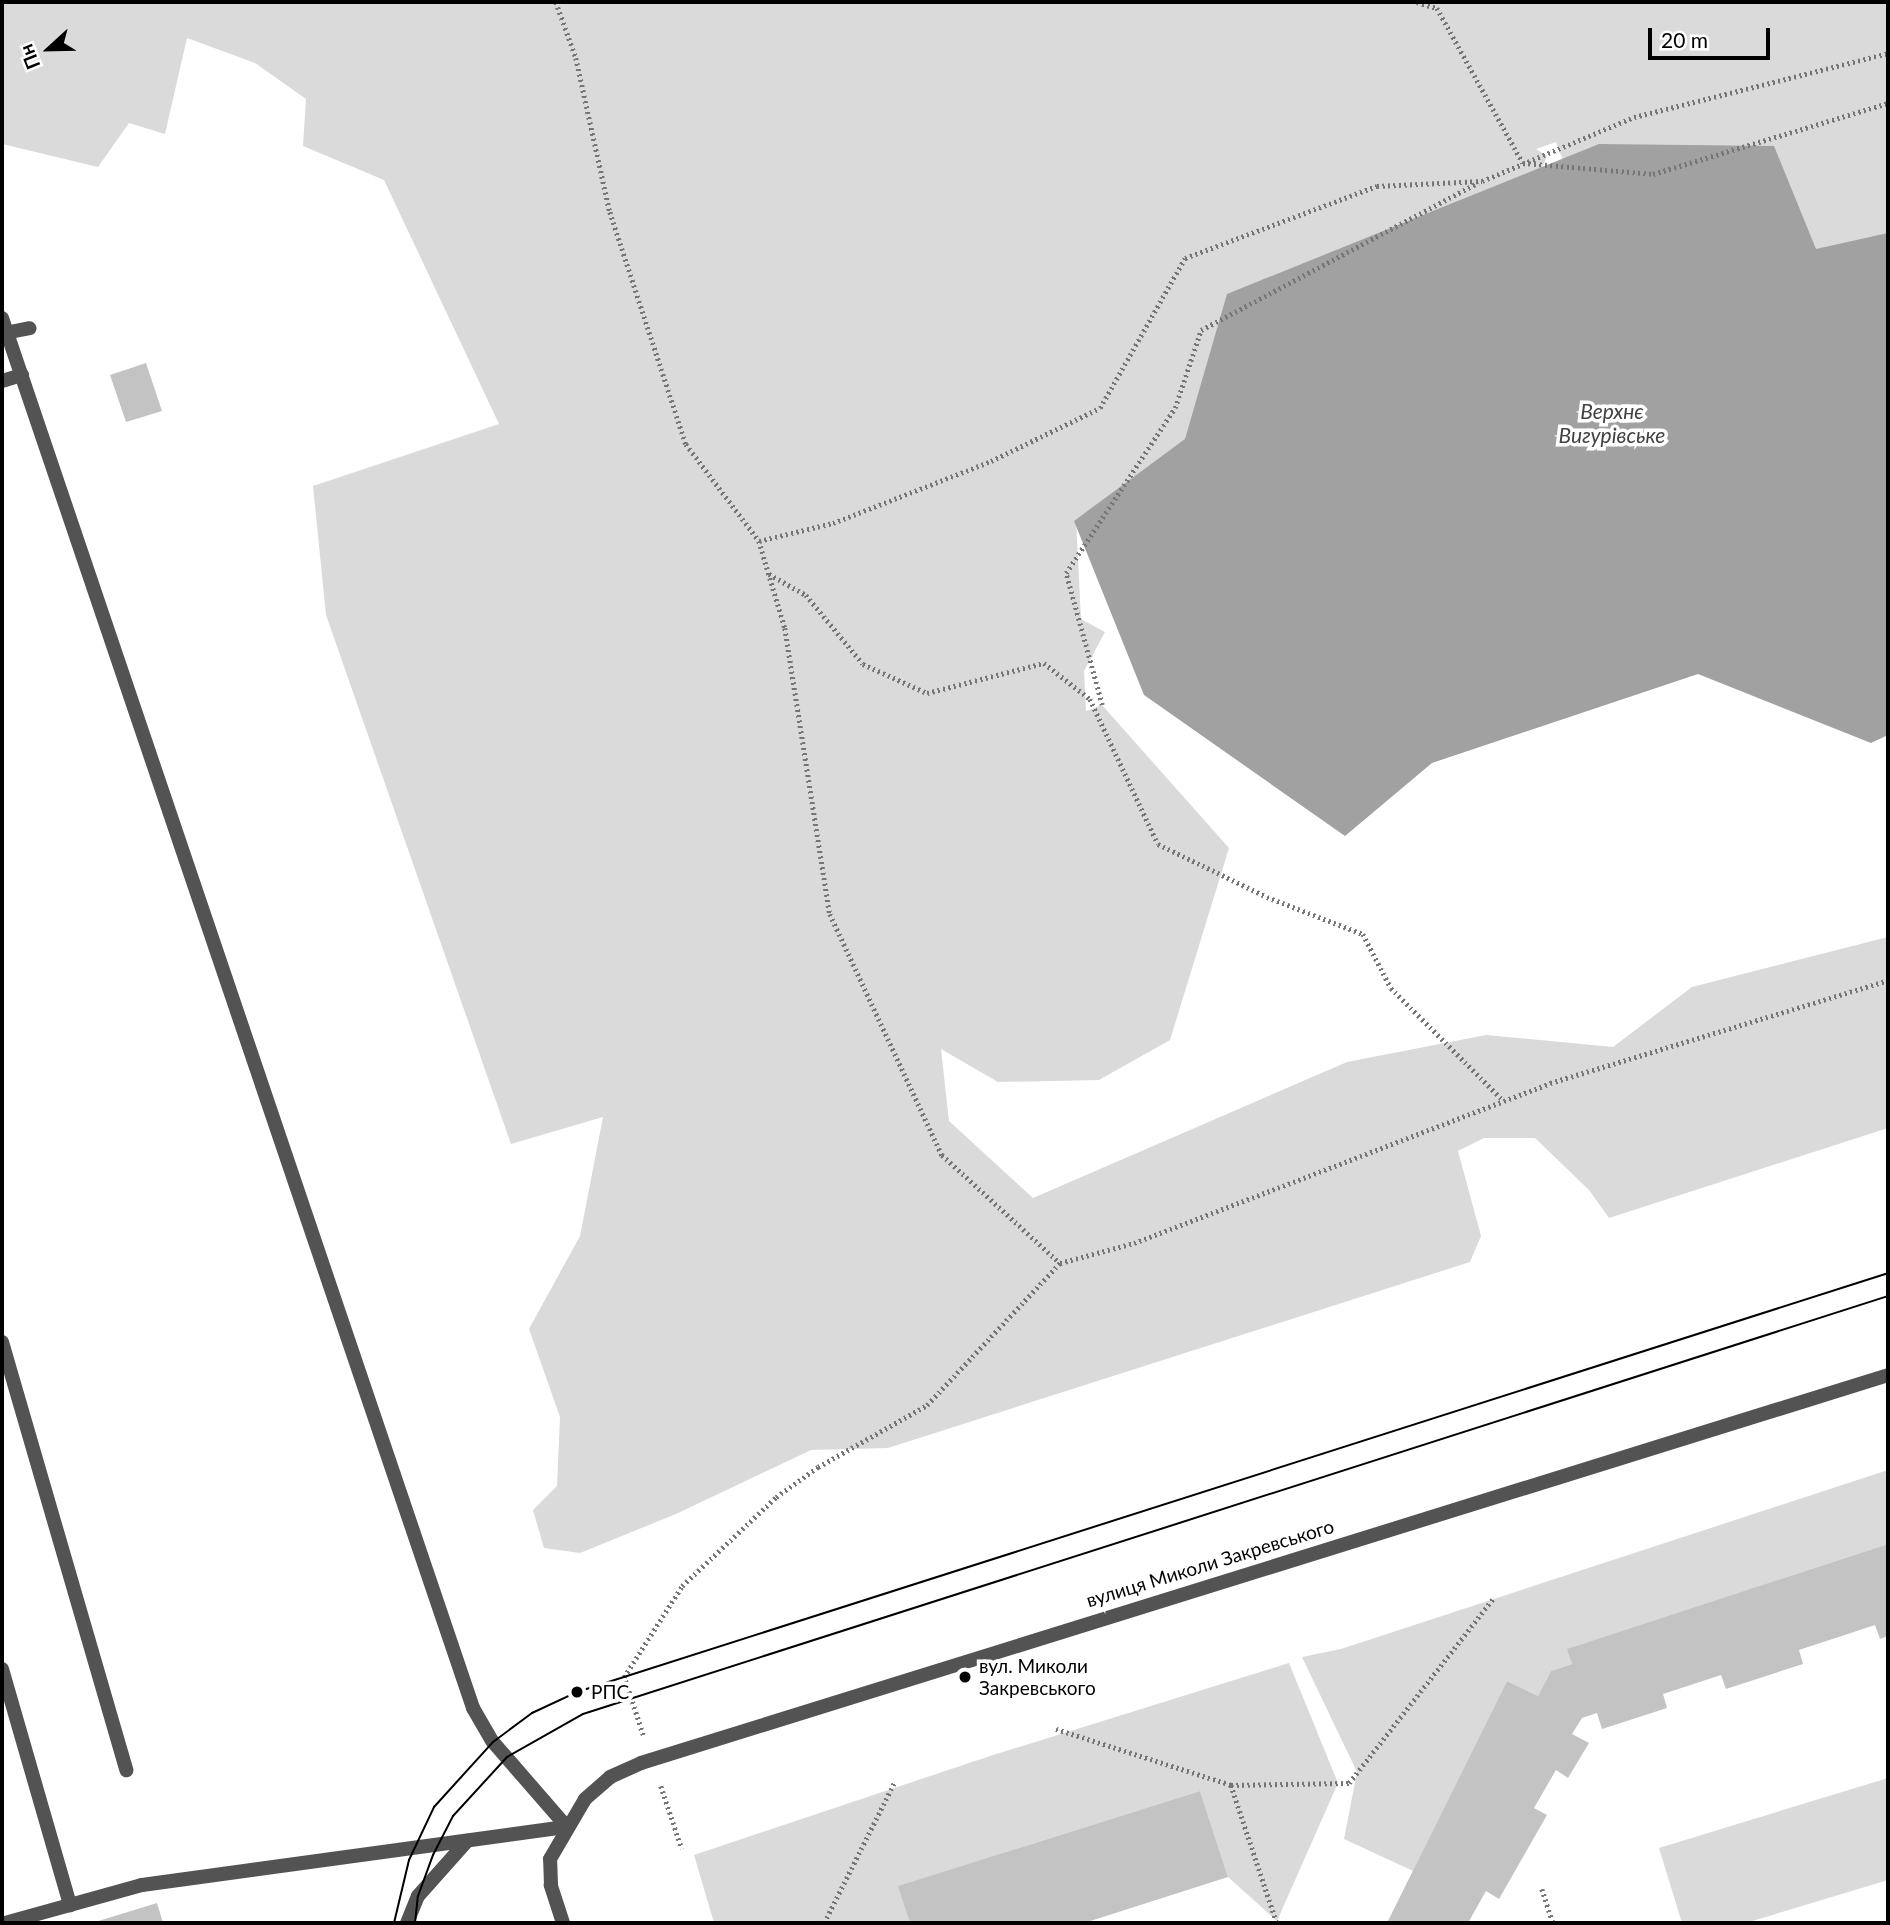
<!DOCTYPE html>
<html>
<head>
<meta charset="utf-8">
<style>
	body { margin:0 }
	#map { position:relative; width:1890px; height:1925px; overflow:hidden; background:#fff; font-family:Lato,sans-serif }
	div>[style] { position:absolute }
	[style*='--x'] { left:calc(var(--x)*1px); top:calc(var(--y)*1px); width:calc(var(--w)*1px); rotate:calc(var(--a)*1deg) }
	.green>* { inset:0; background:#dadada }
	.water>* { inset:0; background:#a1a1a1 }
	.building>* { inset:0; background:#c3c3c3 }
	.path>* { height:4.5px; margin-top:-2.25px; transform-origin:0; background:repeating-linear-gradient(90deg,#757575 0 2px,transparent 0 5.5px) }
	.service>* { height:14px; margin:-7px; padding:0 7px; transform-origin:7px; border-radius:7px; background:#535353 }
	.tertiary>* { height:14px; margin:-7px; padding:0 7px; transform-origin:7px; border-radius:7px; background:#535353 }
	.tram>* { height:2px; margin:-1px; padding:0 1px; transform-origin:1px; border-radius:1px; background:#000 }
	.dots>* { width:19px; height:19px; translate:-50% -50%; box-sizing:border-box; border:4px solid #fff; border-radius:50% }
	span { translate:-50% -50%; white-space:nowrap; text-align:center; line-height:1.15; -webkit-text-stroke:7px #fff; paint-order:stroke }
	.street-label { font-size:19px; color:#000 }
	.poi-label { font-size:19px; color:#000 }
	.left { translate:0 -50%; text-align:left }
	.water-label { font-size:21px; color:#424242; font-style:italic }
	.frame { position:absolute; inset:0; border:4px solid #000; pointer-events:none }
	.north { position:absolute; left:14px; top:14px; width:70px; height:70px; -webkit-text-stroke:5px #fff; paint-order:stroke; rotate:248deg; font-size:19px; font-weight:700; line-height:28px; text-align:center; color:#000 }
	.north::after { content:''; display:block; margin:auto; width:24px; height:32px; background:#000; clip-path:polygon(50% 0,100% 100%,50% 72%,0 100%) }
	.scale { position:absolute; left:1648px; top:28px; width:122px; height:32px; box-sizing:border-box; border:4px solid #000; border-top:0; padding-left:9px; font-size:21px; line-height:24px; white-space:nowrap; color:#000; -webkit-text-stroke:5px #fff; paint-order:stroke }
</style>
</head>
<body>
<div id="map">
	<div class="green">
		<div style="clip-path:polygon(2px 2px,1888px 2px,1888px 296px,1584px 216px,1556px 142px,1536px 149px,1547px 156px,1525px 209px,1204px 441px,1076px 520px,1081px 619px,1105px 632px,1084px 671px,1086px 711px,1102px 705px,1229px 848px,1170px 1040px,1099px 1080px,998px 1082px,941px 1049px,949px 1121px,1033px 1198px,1347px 1062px,1486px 1035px,1613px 1047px,1692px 987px,1888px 937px,1888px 1128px,1609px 1218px,1589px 1190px,1535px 1138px,1484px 1138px,1458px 1151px,1481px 1236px,1470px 1262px,888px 1448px,811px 1450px,676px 1514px,580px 1553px,544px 1548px,533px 1510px,557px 1486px,560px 1417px,529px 1329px,580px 1236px,603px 1117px,511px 1144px,326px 615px,313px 486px,499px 424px,384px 180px,303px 146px,306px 99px,255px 63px,187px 38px,165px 134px,129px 123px,98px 167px,2px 144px)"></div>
		<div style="clip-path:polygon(1888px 1470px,1888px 1544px,1568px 1649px,1572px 1664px,1551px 1671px,1538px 1696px,1507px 1681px,1413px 1871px,1344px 1839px,1357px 1772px,1302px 1657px,1341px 1649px)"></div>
		<div style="clip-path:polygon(1289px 1663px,1338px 1783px,1277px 1921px,1228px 1877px,1200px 1791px,899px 1886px,910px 1923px,714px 1923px,694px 1855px,990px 1756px)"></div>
		<div style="clip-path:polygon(1888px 1778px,1888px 1880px,1746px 1923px,1682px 1923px,1659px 1848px)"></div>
	</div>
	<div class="water">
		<div style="clip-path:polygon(1599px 144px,1774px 146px,1816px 249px,1888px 233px,1888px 735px,1871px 743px,1698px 674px,1432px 763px,1345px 836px,1144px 695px,1074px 521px,1185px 439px,1227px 294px)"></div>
	</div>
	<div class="building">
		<div style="clip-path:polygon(146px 363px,162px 411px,126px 422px,110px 375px)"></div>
		<div style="clip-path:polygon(1888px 1544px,1888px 1636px,1880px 1639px,1875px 1625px,1799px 1650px,1803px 1664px,1726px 1689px,1721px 1675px,1663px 1694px,1667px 1708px,1602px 1729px,1597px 1713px,1582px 1718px,1572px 1734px,1589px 1743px,1568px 1778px,1556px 1770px,1534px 1808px,1547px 1815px,1499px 1899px,1486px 1891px,1468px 1923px,1387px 1923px,1507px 1681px,1538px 1696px,1551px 1671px,1572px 1664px,1567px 1649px)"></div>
		<div style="clip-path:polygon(1200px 1791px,1228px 1877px,1084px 1923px,910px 1923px,898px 1886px)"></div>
		<div style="clip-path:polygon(157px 1903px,163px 1923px,92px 1923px)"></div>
	</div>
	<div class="path">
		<div style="--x:556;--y:2;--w:59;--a:70.3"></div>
		<div style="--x:576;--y:58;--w:158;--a:77.6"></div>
		<div style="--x:610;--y:212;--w:244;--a:71.9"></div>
		<div style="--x:686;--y:444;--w:121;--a:53"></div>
		<div style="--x:759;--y:541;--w:91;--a:73.4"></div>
		<div style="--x:785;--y:628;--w:290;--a:81.1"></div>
		<div style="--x:830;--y:914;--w:266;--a:65.1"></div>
		<div style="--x:942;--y:1155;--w:160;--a:42.5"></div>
		<div style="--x:1417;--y:2;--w:21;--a:17"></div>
		<div style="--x:1437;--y:8;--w:177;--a:61"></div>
		<div style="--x:1523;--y:163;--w:130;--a:4.8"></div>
		<div style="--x:1653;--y:174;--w:245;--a:-16.8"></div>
		<div style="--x:759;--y:541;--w:76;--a:-13.7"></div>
		<div style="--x:833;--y:523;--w:170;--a:-21.4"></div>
		<div style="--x:991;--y:461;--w:121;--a:-25.9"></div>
		<div style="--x:1100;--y:408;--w:172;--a:-60.5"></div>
		<div style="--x:1185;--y:258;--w:205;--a:-20.6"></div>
		<div style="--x:1377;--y:186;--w:105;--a:-2.7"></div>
		<div style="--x:1482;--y:181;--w:165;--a:-22.8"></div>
		<div style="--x:1634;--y:117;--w:262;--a:-14.1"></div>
		<div style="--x:769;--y:574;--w:43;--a:29.6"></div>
		<div style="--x:806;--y:595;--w:89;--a:50.4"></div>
		<div style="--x:863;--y:664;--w:70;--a:24.4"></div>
		<div style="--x:927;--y:693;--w:121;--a:-14.4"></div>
		<div style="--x:1044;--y:663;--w:58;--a:38"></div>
		<div style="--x:1090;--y:699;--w:160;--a:64.9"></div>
		<div style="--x:1158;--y:844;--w:121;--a:25.9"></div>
		<div style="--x:1267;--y:897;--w:103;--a:21.1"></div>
		<div style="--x:1363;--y:934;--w:61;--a:62.6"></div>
		<div style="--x:1391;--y:988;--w:158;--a:45"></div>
		<div style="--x:1102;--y:705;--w:137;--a:-105.3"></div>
		<div style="--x:1066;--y:573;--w:198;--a:-56.6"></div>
		<div style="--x:1175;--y:408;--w:82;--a:-71.6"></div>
		<div style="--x:1201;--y:330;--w:314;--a:-28"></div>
		<div style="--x:1056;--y:1729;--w:184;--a:17.7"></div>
		<div style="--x:1231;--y:1785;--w:145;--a:71.6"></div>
		<div style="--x:643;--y:1735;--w:61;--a:-108.1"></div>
		<div style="--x:624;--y:1677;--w:108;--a:-57.5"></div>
		<div style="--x:682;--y:1586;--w:129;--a:-43.4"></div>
		<div style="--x:776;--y:1497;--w:52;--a:-35.5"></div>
		<div style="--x:818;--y:1467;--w:125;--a:-29.6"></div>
		<div style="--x:927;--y:1405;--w:195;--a:-46.9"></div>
		<div style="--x:1060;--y:1263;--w:77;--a:-15.1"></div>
		<div style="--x:1134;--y:1243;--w:446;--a:-21"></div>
		<div style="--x:1550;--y:1083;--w:353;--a:-16.9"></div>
		<div style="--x:1231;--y:1785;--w:118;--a:-1"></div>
		<div style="--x:1349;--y:1783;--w:234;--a:-52"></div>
		<div style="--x:661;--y:1786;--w:66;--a:71.6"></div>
		<div style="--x:1542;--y:1889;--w:36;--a:72"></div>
		<div style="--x:824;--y:1923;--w:159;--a:-63.4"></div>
	</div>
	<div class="service">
		<div style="--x:2;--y:318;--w:1468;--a:71.28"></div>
		<div style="--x:473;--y:1708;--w:39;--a:60"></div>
		<div style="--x:493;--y:1742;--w:113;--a:49"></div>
		<div style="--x:5;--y:333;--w:25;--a:-11"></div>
		<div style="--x:2;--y:381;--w:21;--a:-17"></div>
		<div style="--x:2;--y:1342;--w:446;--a:73.8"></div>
		<div style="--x:2;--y:1669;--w:246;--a:73.9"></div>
		<div style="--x:5;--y:1923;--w:142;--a:-15.5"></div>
		<div style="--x:142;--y:1885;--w:429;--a:-7.8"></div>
		<div style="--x:407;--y:1923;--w:29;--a:-68"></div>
		<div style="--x:418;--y:1896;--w:74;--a:-48.3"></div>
	</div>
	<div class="tertiary">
		<div style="--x:563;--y:1923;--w:40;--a:-108"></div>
		<div style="--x:551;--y:1885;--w:26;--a:-92"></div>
		<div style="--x:550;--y:1859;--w:69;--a:-59.7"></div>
		<div style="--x:585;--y:1799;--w:33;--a:-41"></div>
		<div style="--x:610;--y:1777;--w:34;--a:-24"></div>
		<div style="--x:641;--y:1763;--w:1306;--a:-17.28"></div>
	</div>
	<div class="tram">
		<div style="--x:394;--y:1923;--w:65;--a:-76.6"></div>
		<div style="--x:409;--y:1860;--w:59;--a:-64.7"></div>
		<div style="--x:434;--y:1807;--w:88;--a:-47.8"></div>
		<div style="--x:493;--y:1742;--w:49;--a:-36.6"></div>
		<div style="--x:532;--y:1713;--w:50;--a:-25"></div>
		<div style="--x:577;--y:1692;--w:1376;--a:-17.72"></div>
		<div style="--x:415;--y:1923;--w:27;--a:-84"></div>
		<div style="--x:418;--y:1896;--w:44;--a:-69.9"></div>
		<div style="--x:433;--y:1855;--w:44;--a:-62.9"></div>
		<div style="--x:453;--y:1816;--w:80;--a:-47.5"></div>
		<div style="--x:507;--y:1757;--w:87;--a:-29.5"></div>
		<div style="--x:583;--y:1714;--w:1370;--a:-17.76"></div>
	</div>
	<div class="dots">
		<div style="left:965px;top:1677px;background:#000"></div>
		<div style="left:577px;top:1692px;background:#000"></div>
	</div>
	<div class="street-label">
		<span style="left:1210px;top:1563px;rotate:-17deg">вулиця Миколи Закревського</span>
	</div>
	<div class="poi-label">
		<span class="left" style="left:979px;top:1677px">вул. Миколи<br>Закревського</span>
		<span class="left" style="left:591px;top:1692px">РПС</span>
	</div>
	<div class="water-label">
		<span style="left:1612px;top:423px">Верхнє<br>Вигурівське</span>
	</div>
	<div class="frame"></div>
	<div class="north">Пн</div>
	<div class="scale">20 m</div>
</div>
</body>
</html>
